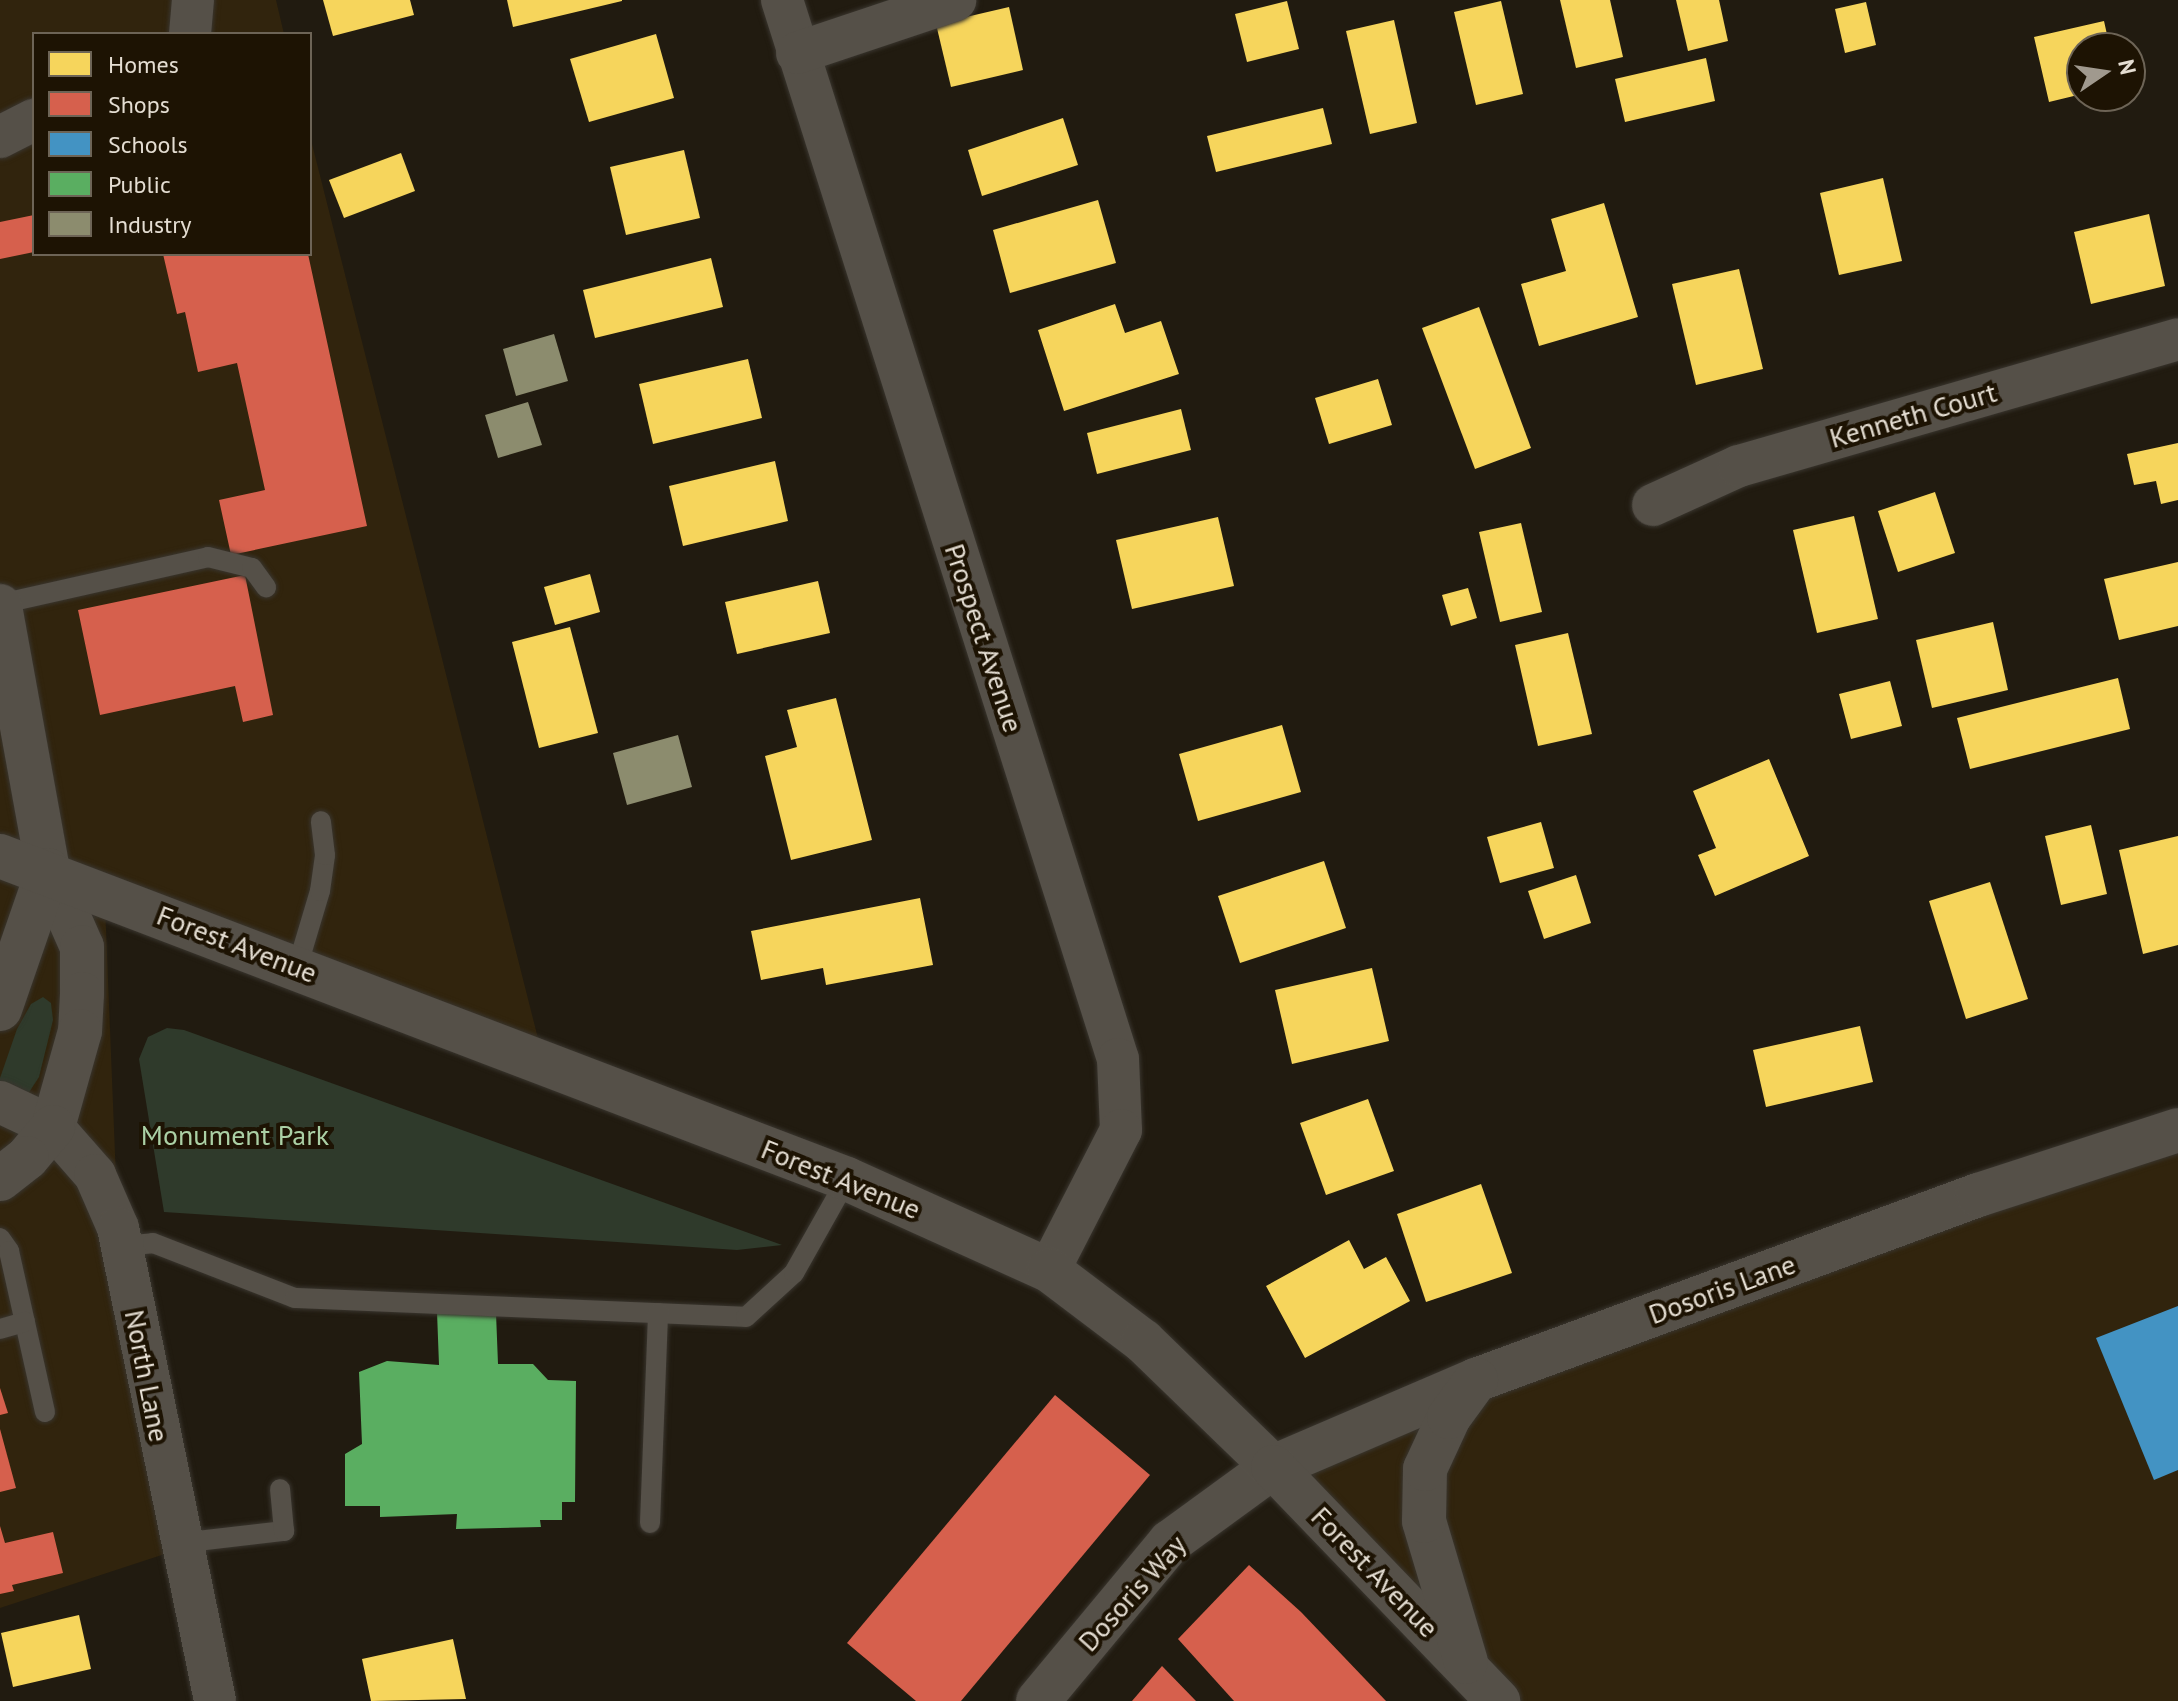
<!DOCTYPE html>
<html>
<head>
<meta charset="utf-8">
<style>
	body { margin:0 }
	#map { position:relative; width:2178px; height:1701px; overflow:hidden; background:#211b10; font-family:"PT Sans",sans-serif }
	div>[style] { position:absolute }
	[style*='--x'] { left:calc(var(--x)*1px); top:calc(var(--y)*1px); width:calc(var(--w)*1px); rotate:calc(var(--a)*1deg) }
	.built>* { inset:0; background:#31240d }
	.green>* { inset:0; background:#2f3a2b }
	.homes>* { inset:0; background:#f6d55c }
	.shops>* { inset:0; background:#d6604d }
	.schools>* { inset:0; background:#4393c3 }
	.public>* { inset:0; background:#5aae61 }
	.industry>* { inset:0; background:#8c8c6e }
	.roads { filter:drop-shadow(0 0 2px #39352e) drop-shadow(0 0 2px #39352e) }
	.service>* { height:20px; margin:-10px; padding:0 10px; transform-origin:10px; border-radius:10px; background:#555048 }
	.minor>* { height:42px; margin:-21px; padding:0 21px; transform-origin:21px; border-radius:21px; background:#555048 }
	.tertiary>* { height:44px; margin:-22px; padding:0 22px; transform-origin:22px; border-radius:22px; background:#555048 }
	.secondary>* { height:44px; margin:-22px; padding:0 22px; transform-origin:22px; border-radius:22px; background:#555048 }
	span { translate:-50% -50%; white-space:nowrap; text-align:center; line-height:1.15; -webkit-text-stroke:8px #1d1303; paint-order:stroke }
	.street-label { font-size:28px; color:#e4ddd2 }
	.park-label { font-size:28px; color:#abd0a5 }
	.legend { position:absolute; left:32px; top:32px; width:280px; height:224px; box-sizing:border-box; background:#1d1303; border:2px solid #6d6456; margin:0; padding:10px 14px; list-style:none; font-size:24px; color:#e4ddd2 }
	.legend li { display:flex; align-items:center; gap:16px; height:40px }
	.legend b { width:40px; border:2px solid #6d6456 }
	.north { position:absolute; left:2066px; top:32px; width:80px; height:80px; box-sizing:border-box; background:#1d1303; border:2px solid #6d6456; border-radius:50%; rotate:77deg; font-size:22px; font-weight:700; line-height:32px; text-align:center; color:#e4ddd2 }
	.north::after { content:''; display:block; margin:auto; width:28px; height:36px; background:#a0998e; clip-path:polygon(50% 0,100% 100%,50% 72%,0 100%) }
</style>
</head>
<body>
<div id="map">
	<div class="built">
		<div style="clip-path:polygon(0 0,276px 0,284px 34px,34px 34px,34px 254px,310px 254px,310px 136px,548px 1078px,105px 905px,118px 1228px,177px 1550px,0 1608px)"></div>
		<div style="clip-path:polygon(2178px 1130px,2178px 1701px,1498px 1701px,1273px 1467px)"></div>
	</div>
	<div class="green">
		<div style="clip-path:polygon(43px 997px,51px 1003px,53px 1020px,39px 1077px,22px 1103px,0 1102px,0 1078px,17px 1029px,31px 1004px)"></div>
		<div style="clip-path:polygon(167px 1028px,184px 1030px,782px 1245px,737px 1250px,164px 1212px,139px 1059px,148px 1037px)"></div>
	</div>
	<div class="homes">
		<div style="clip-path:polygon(323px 0,410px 0,414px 15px,333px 36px)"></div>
		<div style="clip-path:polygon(507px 0,622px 0,622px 1px,513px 27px)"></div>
		<div style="clip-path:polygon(1560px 0,1610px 0,1623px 57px,1576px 68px)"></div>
		<div style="clip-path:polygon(1676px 0,1719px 0,1728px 41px,1688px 51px)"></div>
		<div style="clip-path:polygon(1287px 1px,1299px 49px,1247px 62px,1235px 14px)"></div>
		<div style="clip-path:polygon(1501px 1px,1523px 94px,1476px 105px,1454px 12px)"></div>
		<div style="clip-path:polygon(1866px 2px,1876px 45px,1845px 53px,1835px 9px)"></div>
		<div style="clip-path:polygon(1009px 7px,1023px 70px,951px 87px,936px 24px)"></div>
		<div style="clip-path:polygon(1394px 20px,1417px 123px,1370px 134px,1346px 31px)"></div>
		<div style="clip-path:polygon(2104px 21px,2110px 48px,2082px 48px,2082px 94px,2049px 102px,2034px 37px)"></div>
		<div style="clip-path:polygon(656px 34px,674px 98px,589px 122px,570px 59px)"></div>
		<div style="clip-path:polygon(1706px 58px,1715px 101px,1625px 122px,1615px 79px)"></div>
		<div style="clip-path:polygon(1323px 108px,1332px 144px,1216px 172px,1207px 136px)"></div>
		<div style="clip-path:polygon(1063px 118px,1078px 165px,982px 196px,968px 150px)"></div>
		<div style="clip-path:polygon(684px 150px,700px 218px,626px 235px,610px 167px)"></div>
		<div style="clip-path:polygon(401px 153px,415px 191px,344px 218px,329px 180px)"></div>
		<div style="clip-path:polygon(1883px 178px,1902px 261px,1839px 275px,1820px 193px)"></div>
		<div style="clip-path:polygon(1098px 200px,1116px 263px,1010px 293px,993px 230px)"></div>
		<div style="clip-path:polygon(1604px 203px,1638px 317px,1539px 346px,1521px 284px,1566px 271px,1551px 219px)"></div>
		<div style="clip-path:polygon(2149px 214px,2165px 286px,2091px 304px,2074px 232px)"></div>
		<div style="clip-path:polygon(711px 258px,723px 307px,595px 338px,583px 290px)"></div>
		<div style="clip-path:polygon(1739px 269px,1763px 369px,1696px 385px,1672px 284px)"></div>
		<div style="clip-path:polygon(1115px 304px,1125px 333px,1161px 321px,1179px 374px,1064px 411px,1038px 330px)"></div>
		<div style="clip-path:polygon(1479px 307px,1531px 448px,1475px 469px,1422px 328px)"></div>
		<div style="clip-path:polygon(748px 359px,762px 418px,653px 444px,639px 384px)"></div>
		<div style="clip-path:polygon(1378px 379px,1392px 425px,1329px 444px,1315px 398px)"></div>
		<div style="clip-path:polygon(1181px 409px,1191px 450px,1097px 474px,1087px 433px)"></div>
		<div style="clip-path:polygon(2178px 443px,2178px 500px,2161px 504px,2156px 481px,2134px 485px,2127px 454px)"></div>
		<div style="clip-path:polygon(775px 461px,788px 521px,683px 546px,669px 486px)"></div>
		<div style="clip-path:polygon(1935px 492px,1955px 553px,1898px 572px,1878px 511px)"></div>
		<div style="clip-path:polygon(1854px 516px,1878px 619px,1817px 633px,1793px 530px)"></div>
		<div style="clip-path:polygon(1218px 517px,1234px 586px,1132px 609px,1116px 540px)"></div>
		<div style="clip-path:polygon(1521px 523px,1542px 612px,1500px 622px,1479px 532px)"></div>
		<div style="clip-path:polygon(2178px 562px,2178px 626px,2119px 640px,2104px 579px)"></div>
		<div style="clip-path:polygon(590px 574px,600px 612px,555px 625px,544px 587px)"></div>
		<div style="clip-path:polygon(818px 581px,830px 633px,737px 654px,725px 602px)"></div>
		<div style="clip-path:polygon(1468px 588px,1477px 618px,1451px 626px,1442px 595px)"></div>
		<div style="clip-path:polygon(1993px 622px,2008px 690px,1932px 708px,1916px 640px)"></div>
		<div style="clip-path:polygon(570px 627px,598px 733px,539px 748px,512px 642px)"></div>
		<div style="clip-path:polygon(1568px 633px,1592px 734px,1538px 746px,1515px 645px)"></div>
		<div style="clip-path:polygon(2118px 678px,2130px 729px,1970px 769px,1957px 718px)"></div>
		<div style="clip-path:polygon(1890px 681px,1902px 726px,1851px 739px,1839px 694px)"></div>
		<div style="clip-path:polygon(836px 698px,872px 840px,791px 860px,765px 756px,797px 747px,787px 710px)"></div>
		<div style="clip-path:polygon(1282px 725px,1301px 792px,1198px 821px,1179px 754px)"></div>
		<div style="clip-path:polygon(1769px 759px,1809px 856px,1715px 896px,1698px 855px,1716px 848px,1693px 791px)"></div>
		<div style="clip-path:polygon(1541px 822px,1554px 868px,1500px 883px,1487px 837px)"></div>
		<div style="clip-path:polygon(2091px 825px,2107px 894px,2061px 905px,2045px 836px)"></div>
		<div style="clip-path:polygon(2178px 836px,2178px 945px,2143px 954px,2119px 850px)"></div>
		<div style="clip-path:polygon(1324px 861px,1346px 928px,1240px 963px,1218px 896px)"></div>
		<div style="clip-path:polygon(1576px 875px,1591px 923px,1544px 939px,1528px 891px)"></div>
		<div style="clip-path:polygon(1990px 882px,2028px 999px,1966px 1019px,1929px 901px)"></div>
		<div style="clip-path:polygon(920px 898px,933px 965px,826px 985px,823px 968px,761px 980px,751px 931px)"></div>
		<div style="clip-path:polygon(1372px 968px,1389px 1041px,1292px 1064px,1275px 990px)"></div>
		<div style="clip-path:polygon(1860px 1026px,1873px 1082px,1766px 1107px,1753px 1050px)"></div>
		<div style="clip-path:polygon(1368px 1099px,1394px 1171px,1326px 1195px,1300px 1123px)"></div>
		<div style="clip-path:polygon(1481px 1184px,1512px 1273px,1426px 1302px,1397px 1214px)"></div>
		<div style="clip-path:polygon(1349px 1240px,1364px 1269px,1386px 1257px,1410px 1301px,1305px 1358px,1266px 1286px)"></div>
		<div style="clip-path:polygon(79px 1615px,91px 1669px,13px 1687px,1px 1633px)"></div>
		<div style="clip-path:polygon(453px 1639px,466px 1699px,371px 1701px,362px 1659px)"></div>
	</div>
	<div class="shops">
		<div style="clip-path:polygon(34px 215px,34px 252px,0 259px,0 222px)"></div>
		<div style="clip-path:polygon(163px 254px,308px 254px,367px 526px,231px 555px,219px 500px,265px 490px,237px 363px,198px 372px,185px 312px,177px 314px)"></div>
		<div style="clip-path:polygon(245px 575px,273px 715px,243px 722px,235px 686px,100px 715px,78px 610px)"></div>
		<div style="clip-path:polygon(0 1388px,8px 1413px,0 1415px)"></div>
		<div style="clip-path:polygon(1055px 1395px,1150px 1475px,961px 1701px,916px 1701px,847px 1643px)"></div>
		<div style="clip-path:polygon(0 1429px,16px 1488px,0 1492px)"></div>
		<div style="clip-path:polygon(0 1526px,5px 1543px,53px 1532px,63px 1573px,12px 1585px,14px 1591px,0 1594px)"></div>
		<div style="clip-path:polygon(1249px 1565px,1301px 1612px,1386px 1701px,1234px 1701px,1178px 1639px)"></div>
		<div style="clip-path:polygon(1162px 1666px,1196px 1701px,1132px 1701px)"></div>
	</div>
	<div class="schools">
		<div style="clip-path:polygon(2178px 1306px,2178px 1470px,2154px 1480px,2096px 1338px)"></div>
	</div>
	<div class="public">
		<div style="clip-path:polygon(437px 1312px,496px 1313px,498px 1364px,533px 1364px,548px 1380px,576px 1381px,575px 1502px,562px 1502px,562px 1520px,540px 1520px,541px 1527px,456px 1529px,457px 1514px,380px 1517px,380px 1506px,345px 1506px,345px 1454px,362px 1444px,359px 1372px,387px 1361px,439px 1365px)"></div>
	</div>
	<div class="industry">
		<div style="clip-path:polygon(554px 334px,568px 381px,516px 396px,503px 349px)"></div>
		<div style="clip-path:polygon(528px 402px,542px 445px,498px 458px,485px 415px)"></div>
		<div style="clip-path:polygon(678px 735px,692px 787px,627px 805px,613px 753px)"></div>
	</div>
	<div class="roads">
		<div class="service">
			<div style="--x:0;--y:604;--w:213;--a:-12.7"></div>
			<div style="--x:208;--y:557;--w:45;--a:14"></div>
			<div style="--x:252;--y:568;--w:24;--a:54"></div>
			<div style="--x:297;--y:968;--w:80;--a:-73.4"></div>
			<div style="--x:320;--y:891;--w:36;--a:-82"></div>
			<div style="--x:325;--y:855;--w:34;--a:-97"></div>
			<div style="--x:0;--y:1238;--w:16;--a:55"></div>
			<div style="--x:9;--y:1251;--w:165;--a:77.4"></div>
			<div style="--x:121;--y:1246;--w:32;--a:-5"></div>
			<div style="--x:153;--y:1243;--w:152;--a:21.2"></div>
			<div style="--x:295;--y:1298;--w:451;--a:2.4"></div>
			<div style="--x:746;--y:1317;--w:65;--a:-42.5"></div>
			<div style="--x:794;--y:1273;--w:108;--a:-60.6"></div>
			<div style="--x:0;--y:1329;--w:26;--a:-16"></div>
			<div style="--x:650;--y:1523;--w:210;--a:-87.8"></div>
			<div style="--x:180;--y:1543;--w:105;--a:-6.6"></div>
			<div style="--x:284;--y:1531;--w:42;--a:-95.4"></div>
		</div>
		<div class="minor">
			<div style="--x:782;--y:0;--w:1111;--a:72.4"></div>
			<div style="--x:1118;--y:1059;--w:71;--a:87.6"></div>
			<div style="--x:1121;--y:1130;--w:157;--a:117.2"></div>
			<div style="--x:190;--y:34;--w:34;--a:-85"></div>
			<div style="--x:797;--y:53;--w:167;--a:-18.5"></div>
			<div style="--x:0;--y:137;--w:38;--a:-27"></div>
			<div style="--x:1653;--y:505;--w:94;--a:-24.4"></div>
			<div style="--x:1739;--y:466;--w:457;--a:-16.1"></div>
			<div style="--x:0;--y:1102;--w:59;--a:25.3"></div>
			<div style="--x:53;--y:1127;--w:64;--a:48.8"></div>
			<div style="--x:95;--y:1175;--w:58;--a:66.5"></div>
			<div style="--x:118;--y:1228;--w:483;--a:78.4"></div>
		</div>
		<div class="tertiary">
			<div style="--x:0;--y:606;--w:268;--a:79.7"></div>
			<div style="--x:48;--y:870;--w:84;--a:66.2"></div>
			<div style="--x:82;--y:947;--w:47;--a:90"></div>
			<div style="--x:82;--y:994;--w:37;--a:93"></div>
			<div style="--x:80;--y:1031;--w:100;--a:105.7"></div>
			<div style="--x:53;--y:1127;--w:40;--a:130"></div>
			<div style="--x:27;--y:1158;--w:34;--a:142"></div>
			<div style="--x:0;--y:1009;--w:147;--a:-70.9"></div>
			<div style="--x:1038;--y:1701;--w:207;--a:-50.3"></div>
			<div style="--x:1170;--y:1542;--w:127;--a:-36.1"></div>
			<div style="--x:1273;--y:1467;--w:221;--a:-23.2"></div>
			<div style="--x:1476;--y:1380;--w:535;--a:-20.23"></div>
			<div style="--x:1978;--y:1195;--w:210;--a:-18"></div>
		</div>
		<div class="secondary">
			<div style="--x:0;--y:856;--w:906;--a:20.87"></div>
			<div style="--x:847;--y:1179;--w:222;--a:24.3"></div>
			<div style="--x:1049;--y:1270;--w:118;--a:37.1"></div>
			<div style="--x:1143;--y:1341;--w:181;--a:44.1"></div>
			<div style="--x:1273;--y:1467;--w:325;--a:46.1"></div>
			<div style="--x:1466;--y:1662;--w:147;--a:-106.6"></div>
			<div style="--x:1424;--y:1521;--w:52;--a:-88.9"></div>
			<div style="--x:1425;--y:1469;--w:57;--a:-65.2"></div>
			<div style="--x:1449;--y:1417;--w:46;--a:-53.9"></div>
		</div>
	</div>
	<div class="street-label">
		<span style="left:1913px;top:415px;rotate:-16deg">Kenneth Court</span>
		<span style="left:984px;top:638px;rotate:72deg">Prospect Avenue</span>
		<span style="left:237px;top:944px;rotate:21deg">Forest Avenue</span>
		<span style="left:841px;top:1179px;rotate:22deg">Forest Avenue</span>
		<span style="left:1722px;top:1289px;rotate:-20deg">Dosoris Lane</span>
		<span style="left:147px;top:1376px;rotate:79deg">North Lane</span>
		<span style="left:1375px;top:1572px;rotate:46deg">Forest Avenue</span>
		<span style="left:1132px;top:1593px;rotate:-48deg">Dosoris Way</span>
	</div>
	<div class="park-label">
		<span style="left:235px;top:1135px">Monument Park</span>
	</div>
	<ul class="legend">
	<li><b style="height:22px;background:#f6d55c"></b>Homes</li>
	<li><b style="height:22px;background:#d6604d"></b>Shops</li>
	<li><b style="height:22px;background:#4393c3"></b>Schools</li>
	<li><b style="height:22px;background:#5aae61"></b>Public</li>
	<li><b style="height:22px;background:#8c8c6e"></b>Industry</li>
	</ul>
	<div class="north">N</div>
</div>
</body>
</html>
